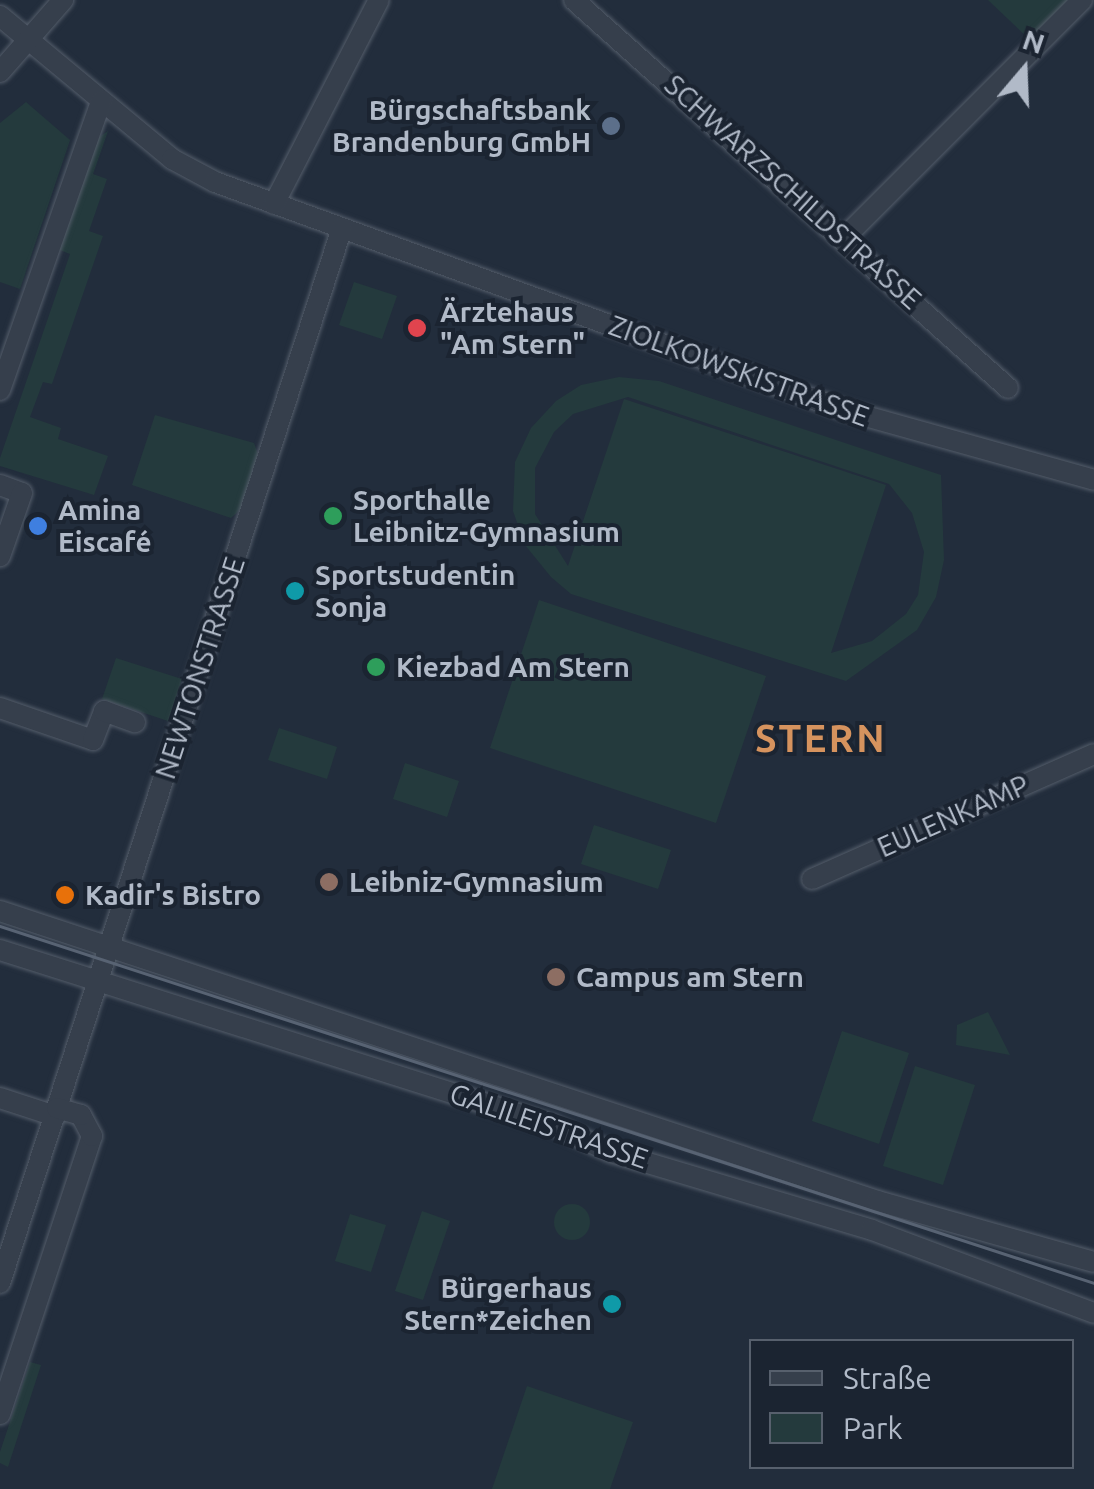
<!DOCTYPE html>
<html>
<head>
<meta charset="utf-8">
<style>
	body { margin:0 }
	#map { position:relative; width:1094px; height:1489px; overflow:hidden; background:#222d3c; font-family:Ubuntu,sans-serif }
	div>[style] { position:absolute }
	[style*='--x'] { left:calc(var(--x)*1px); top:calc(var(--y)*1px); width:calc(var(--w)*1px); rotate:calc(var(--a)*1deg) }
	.green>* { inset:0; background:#243a3d }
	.round { border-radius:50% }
	.roads { filter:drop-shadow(0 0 2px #545d6a) drop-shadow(0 0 2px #545d6a) }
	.minor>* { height:20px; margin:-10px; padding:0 10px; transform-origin:10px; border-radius:10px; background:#363f4c }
	.tram>* { height:2.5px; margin:-1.25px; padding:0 1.25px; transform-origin:1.25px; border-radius:1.25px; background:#586373 }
	.dots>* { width:28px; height:28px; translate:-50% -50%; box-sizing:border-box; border:5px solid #1b2431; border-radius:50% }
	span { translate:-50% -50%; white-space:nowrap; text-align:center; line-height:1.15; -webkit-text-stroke:8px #1b2431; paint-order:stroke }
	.poi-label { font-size:28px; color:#b1bac8; font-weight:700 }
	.right { translate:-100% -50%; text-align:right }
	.left { translate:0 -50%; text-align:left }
	.street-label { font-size:28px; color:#b1bac8 }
	.district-label { font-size:38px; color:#d6935e; font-weight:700; letter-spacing:2.5px }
	.legend { position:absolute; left:749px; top:1339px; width:325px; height:130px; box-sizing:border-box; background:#1b2431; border:2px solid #57606d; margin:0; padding:12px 18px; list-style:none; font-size:30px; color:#b1bac8 }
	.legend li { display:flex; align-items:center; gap:20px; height:50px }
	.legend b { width:50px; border:2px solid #57606d }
	.north { position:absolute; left:974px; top:20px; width:100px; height:100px; -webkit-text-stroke:8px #1b2431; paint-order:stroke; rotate:19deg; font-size:28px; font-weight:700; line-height:40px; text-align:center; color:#b1bac8 }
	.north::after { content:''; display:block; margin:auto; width:35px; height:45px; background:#b1bac8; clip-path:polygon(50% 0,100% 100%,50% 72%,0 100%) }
</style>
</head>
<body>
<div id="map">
	<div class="green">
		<div style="clip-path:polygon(988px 0,1071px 0,1030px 40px)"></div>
		<div style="clip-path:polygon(26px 102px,70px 140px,20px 289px,0 282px,0 123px)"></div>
		<div style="clip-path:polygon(108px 131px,93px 174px,107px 179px,89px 231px,103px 236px,52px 384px,43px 382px,30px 417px,61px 428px,58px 439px,108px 456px,94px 495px,0 466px,0 458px,70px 254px,57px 249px,92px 142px)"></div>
		<div style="clip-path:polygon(354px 282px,397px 296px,382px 339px,339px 325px)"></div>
		<div style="clip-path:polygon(evenodd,619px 377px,659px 381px,941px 475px,944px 560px,936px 597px,917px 630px,846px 681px,571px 594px,551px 577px,525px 545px,513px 511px,515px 462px,531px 428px,556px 401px,581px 385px,619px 377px,628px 397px,889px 484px,912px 513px,924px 552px,918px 595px,906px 614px,872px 641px,831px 653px,886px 485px,624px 399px,568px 566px,535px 514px,535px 468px,554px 432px,573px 414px,628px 397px)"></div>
		<div style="clip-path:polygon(155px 415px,254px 443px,258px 454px,241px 509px,231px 518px,132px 485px)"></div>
		<div style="clip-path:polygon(539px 600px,766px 676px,716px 823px,490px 748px)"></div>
		<div style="clip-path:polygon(116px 658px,182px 679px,168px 721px,102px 699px)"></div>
		<div style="clip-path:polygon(279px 728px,337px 747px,327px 779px,268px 760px)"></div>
		<div style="clip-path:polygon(405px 763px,459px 781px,447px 817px,393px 799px)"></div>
		<div style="clip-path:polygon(594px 825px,671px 850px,658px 889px,581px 864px)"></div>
		<div style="clip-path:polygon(988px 1012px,997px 1029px,1010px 1055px,956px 1045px,957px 1025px)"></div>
		<div style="clip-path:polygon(842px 1031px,909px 1053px,879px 1144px,812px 1121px)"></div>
		<div style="clip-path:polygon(915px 1066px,975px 1085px,943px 1185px,883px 1166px)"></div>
		<div class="round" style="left:554px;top:1204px;width:36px;height:36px"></div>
		<div style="clip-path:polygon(422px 1211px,450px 1221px,423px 1300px,395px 1291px)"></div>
		<div style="clip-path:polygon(350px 1214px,386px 1225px,371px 1272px,335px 1261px)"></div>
		<div style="clip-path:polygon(30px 1362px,41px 1365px,8px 1467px,0 1463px,0 1452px)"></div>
		<div style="clip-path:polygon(527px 1386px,633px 1422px,610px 1489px,492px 1489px)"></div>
	</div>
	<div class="roads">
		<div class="minor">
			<div style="--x:574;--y:0;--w:582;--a:41.8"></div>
			<div style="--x:0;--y:16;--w:224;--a:39.7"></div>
			<div style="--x:172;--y:159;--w:49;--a:28.1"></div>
			<div style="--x:215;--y:182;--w:669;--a:19.92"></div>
			<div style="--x:844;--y:410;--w:260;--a:15.6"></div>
			<div style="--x:0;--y:72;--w:96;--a:-48.8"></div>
			<div style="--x:274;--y:204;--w:229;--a:-62.8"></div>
			<div style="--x:846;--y:236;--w:334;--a:-45"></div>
			<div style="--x:0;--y:390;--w:306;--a:-70.7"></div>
			<div style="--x:0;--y:485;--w:23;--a:20"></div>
			<div style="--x:22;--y:493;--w:67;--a:109.2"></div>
			<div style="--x:0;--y:708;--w:98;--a:19"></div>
			<div style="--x:93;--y:740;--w:31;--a:-69"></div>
			<div style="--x:104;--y:711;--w:33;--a:20"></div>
			<div style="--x:812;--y:879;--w:308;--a:-23.9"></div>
			<div style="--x:0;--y:911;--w:925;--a:18.28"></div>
			<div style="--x:878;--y:1201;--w:224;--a:15.8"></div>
			<div style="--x:0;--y:950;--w:580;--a:17.56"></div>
			<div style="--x:553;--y:1125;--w:64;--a:25"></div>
			<div style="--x:611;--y:1152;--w:272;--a:16.6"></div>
			<div style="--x:872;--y:1230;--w:237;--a:20.5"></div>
			<div style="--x:0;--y:1098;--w:58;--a:18.1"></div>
			<div style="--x:0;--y:1283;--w:1109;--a:-72.04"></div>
			<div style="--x:0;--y:1414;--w:293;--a:-71.7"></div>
			<div style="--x:92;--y:1136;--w:24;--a:-118"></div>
			<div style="--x:81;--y:1115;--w:25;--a:-164"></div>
		</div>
	</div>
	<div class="tram">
		<div style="--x:0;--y:926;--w:1151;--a:18.07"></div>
	</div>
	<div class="dots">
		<div style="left:611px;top:126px;background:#5c6f8a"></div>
		<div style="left:417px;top:328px;background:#e0444e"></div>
		<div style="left:333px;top:516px;background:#2e9e5b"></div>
		<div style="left:38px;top:526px;background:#3f7fe0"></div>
		<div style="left:295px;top:591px;background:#0f9aa8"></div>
		<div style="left:376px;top:667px;background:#2e9e5b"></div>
		<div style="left:329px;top:882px;background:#8d6e63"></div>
		<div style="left:65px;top:895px;background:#e8710a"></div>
		<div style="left:556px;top:977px;background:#8d6e63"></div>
		<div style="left:612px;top:1304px;background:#0f9aa8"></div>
	</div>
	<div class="poi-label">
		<span class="right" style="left:591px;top:126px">Bürgschaftsbank<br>Brandenburg GmbH</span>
		<span class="left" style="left:440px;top:328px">Ärztehaus<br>"Am Stern"</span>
		<span class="left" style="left:353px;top:516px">Sporthalle<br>Leibnitz-Gymnasium</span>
		<span class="left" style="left:58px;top:526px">Amina<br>Eiscafé</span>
		<span class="left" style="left:315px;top:591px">Sportstudentin<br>Sonja</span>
		<span class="left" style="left:396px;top:667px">Kiezbad Am Stern</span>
		<span class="left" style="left:349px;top:882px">Leibniz-Gymnasium</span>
		<span class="left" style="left:85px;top:895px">Kadir's Bistro</span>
		<span class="left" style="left:576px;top:977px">Campus am Stern</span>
		<span class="right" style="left:592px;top:1304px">Bürgerhaus<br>Stern*Zeichen</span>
	</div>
	<div class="street-label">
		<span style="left:793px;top:192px;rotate:42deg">SCHWARZSCHILDSTRASSE</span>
		<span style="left:739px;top:371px;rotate:20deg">ZIOLKOWSKISTRASSE</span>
		<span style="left:200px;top:668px;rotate:-72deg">NEWTONSTRASSE</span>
		<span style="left:953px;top:816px;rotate:-24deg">EULENKAMP</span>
		<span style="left:549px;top:1126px;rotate:19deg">GALILEISTRASSE</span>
	</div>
	<div class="district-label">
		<span style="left:821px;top:739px">STERN</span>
	</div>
	<ul class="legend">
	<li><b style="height:12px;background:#363f4c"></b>Straße</li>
	<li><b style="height:28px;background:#243a3d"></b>Park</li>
	</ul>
	<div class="north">N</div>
</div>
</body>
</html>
